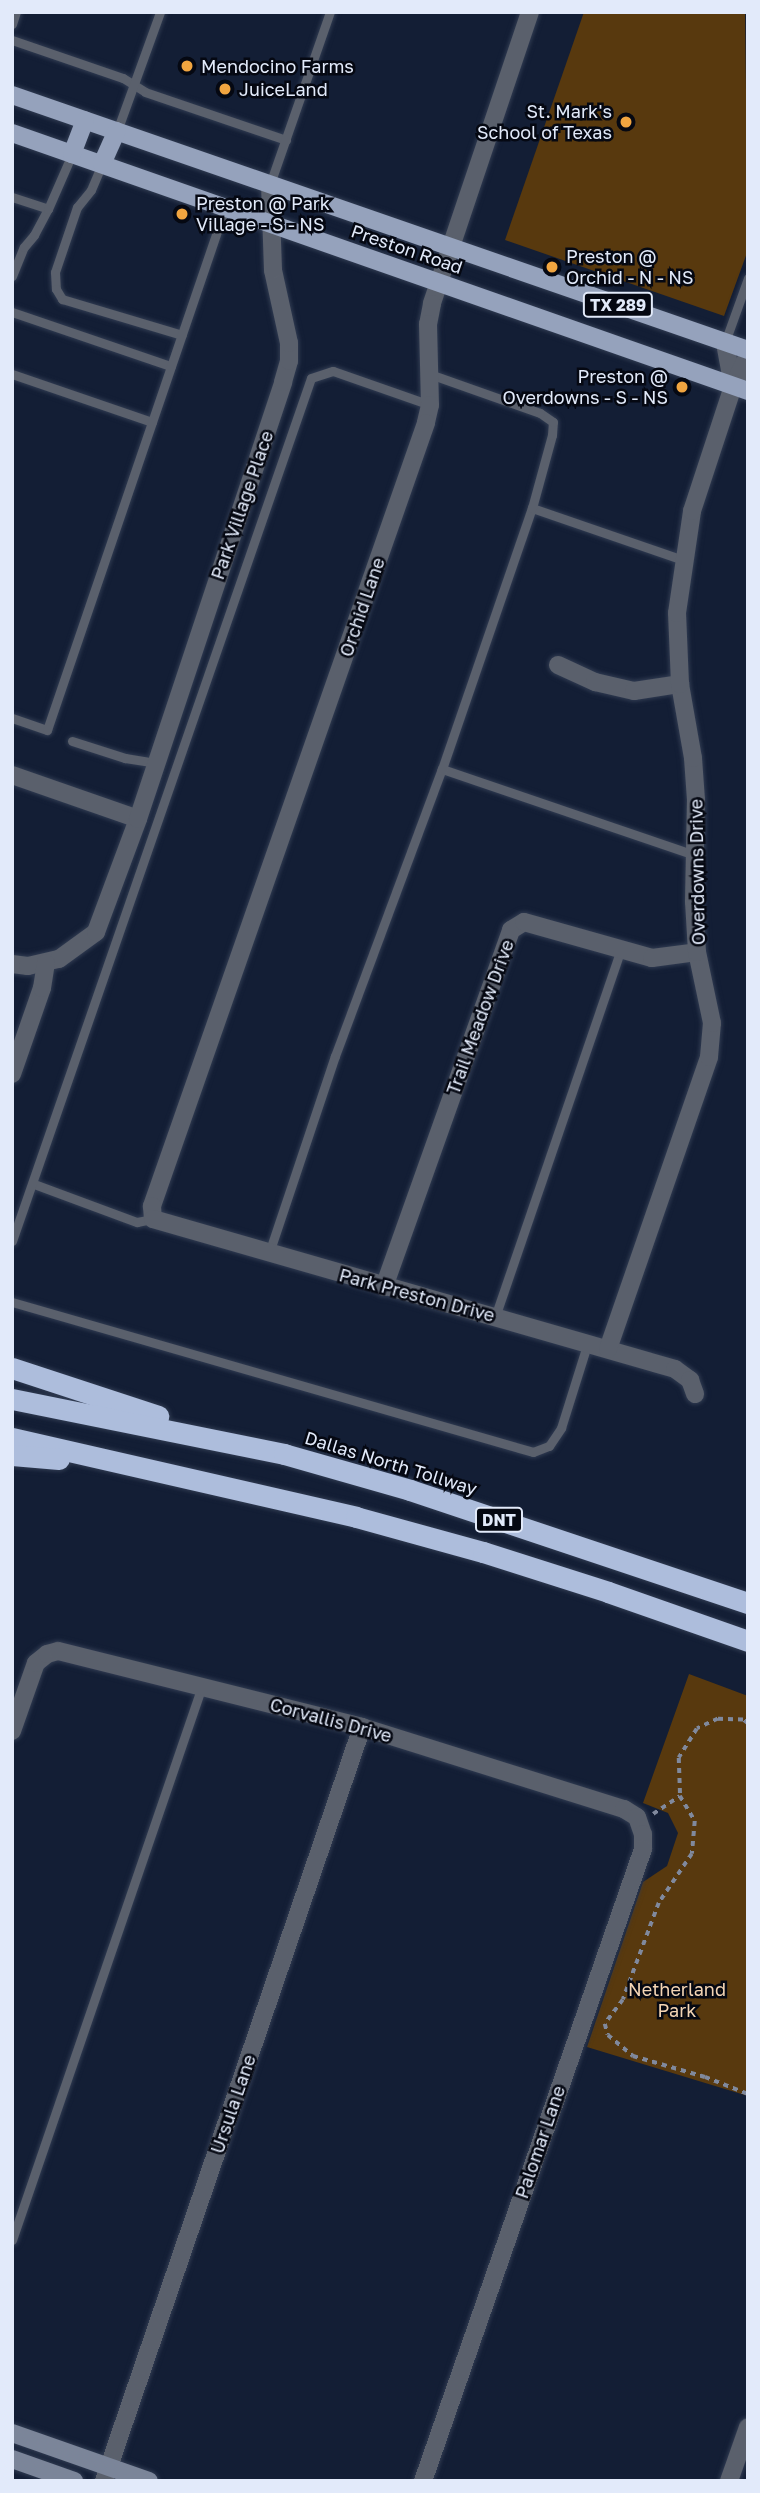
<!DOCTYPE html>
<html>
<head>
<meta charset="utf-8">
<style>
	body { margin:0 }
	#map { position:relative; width:760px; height:2493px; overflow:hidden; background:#131e35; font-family:"Golos Text",sans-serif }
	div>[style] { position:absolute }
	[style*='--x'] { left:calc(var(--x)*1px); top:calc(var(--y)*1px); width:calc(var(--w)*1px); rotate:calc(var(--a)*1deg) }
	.green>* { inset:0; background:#58390e }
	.path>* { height:3.5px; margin-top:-1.75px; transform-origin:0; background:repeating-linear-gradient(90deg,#80899d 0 5px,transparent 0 10px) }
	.roads { filter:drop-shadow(0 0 2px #303b51) drop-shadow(0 0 2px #303b51) }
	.lane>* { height:9px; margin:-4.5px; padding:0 4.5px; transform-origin:4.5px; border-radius:4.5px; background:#5a606c }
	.street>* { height:18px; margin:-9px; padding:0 9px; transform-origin:9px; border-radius:9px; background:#5a606c }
	.secondary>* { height:18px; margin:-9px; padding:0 9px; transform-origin:9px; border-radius:9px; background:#7b8599 }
	.primary>* { height:18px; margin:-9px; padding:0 9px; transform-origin:9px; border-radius:9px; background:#95a2bc }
	.highway>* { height:21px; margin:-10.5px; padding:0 10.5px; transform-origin:10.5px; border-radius:10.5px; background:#adbddc }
	.dots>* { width:19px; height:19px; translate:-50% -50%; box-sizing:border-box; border:4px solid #050812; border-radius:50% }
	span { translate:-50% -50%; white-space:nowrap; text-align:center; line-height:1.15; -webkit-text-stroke:5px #050812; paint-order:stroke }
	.shield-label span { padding:2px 5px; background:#050812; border:2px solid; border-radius:5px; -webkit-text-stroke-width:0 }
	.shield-label { font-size:16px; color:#e2eafa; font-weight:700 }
	.poi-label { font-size:18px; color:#e2eafa }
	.left { translate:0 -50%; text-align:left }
	.right { translate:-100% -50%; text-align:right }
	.street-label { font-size:18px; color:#e2eafa }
	.park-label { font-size:18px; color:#f4d5b4 }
	.frame { position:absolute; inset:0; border:14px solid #e2eafa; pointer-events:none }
</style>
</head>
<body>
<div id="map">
	<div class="green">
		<div style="clip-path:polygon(584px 12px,745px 12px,748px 250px,724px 316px,505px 240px)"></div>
		<div style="clip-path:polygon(689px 1674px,748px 1696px,748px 2096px,587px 2047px,643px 1882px,667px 1866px,678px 1833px,668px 1813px,643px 1803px)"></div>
	</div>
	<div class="path">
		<div style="--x:748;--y:1724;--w:6;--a:-141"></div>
		<div style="--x:743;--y:1720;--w:25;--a:-178"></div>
		<div style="--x:718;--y:1719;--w:23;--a:155"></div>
		<div style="--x:697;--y:1729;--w:34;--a:122"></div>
		<div style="--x:679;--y:1758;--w:38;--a:88"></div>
		<div style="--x:680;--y:1796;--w:29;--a:59"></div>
		<div style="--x:695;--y:1821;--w:33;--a:95"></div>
		<div style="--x:692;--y:1854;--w:59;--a:124"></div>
		<div style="--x:659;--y:1903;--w:103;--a:110.4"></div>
		<div style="--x:623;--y:2000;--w:30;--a:127"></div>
		<div style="--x:605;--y:2024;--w:11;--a:75"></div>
		<div style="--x:608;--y:2035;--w:33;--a:40"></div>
		<div style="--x:633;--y:2056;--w:75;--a:16.3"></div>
		<div style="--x:705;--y:2077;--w:46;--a:21.6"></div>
		<div style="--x:653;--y:1814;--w:32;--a:-34"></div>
	</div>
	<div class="roads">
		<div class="lane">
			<div style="--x:12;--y:24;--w:13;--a:-72"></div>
			<div style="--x:12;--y:40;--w:117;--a:18.9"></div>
			<div style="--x:123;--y:78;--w:26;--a:32"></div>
			<div style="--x:145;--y:92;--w:149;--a:18.8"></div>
			<div style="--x:117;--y:131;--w:127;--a:-70.1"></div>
			<div style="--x:102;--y:164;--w:28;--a:113"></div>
			<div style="--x:91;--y:190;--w:22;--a:129"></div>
			<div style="--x:77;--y:207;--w:69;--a:108.7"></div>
			<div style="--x:55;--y:272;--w:17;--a:87"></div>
			<div style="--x:56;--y:289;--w:12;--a:59"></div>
			<div style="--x:62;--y:299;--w:125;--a:16.7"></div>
			<div style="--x:270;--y:184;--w:182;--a:-70.8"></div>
			<div style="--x:12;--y:197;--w:38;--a:18"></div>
			<div style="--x:12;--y:276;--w:31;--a:-68"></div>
			<div style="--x:24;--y:247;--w:16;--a:-50"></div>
			<div style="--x:34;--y:235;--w:30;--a:-62"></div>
			<div style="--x:48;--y:209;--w:60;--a:-66.4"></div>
			<div style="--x:12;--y:312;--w:168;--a:18.8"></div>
			<div style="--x:725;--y:342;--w:68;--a:-70.2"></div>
			<div style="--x:12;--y:374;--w:148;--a:18.9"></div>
			<div style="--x:532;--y:508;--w:160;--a:19"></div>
			<div style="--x:12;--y:718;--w:37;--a:19"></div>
			<div style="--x:47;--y:730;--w:552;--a:-71.17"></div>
			<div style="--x:72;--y:741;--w:56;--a:17.8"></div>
			<div style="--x:125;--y:758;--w:31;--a:9"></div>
			<div style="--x:442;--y:769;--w:267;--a:18.8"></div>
			<div style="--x:34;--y:1184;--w:110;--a:20.3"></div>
			<div style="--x:137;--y:1222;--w:16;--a:-11"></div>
			<div style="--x:12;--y:1241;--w:913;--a:-70.89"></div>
			<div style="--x:311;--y:378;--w:23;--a:-18"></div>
			<div style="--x:333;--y:371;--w:103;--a:19.3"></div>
			<div style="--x:269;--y:1253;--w:208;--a:-71.5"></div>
			<div style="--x:335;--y:1056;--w:306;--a:-69.6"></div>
			<div style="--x:442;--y:769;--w:276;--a:-71"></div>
			<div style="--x:532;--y:508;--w:76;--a:-74.7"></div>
			<div style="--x:552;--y:435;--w:13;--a:-86"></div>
			<div style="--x:553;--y:422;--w:16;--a:-145"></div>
			<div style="--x:540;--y:413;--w:117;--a:-160.5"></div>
			<div style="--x:12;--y:1302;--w:542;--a:16.06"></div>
			<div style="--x:533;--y:1452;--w:17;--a:-21"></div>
			<div style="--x:549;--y:1446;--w:22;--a:-56"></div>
			<div style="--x:561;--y:1428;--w:90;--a:-72.6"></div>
			<div style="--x:495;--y:1317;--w:388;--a:-71.1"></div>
			<div style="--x:12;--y:2240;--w:586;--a:-71.07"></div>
		</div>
		<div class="street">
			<div style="--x:530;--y:12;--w:308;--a:108.6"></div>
			<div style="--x:432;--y:304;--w:20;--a:101"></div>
			<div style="--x:428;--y:324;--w:81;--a:88.6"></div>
			<div style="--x:430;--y:405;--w:18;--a:103"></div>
			<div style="--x:426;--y:423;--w:830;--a:109.29"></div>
			<div style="--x:152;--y:1206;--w:13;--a:86"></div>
			<div style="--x:153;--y:1219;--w:543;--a:16.03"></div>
			<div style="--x:675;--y:1369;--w:19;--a:36"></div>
			<div style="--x:690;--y:1380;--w:15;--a:70"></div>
			<div style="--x:725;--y:343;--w:44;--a:79.5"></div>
			<div style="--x:558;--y:665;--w:41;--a:24.7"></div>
			<div style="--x:595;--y:682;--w:40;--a:13"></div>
			<div style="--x:634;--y:691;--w:47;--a:-8.7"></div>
			<div style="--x:12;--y:775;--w:133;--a:19.2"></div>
			<div style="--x:12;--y:964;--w:16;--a:7"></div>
			<div style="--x:28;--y:966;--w:32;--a:-13"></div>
			<div style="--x:59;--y:959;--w:46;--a:-36.1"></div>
			<div style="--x:96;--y:932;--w:121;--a:-69.6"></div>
			<div style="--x:138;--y:819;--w:460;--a:-71.6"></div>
			<div style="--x:283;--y:382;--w:22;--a:-74"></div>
			<div style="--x:289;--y:361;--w:18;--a:-90"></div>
			<div style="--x:289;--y:343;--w:75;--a:-102.4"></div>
			<div style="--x:273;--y:270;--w:86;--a:-92"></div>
			<div style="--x:12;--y:1074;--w:91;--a:-70.8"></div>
			<div style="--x:42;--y:988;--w:25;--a:-81"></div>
			<div style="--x:384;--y:1287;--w:379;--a:-70.4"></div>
			<div style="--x:511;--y:930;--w:15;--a:-32"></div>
			<div style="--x:524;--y:922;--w:133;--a:15.7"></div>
			<div style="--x:652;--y:958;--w:45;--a:-7.6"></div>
			<div style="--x:608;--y:1349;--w:309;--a:-70.9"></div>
			<div style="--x:709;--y:1057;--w:34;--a:-85"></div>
			<div style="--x:712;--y:1023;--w:73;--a:-101.9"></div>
			<div style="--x:697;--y:952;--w:50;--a:-93.4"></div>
			<div style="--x:694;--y:902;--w:102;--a:-88.9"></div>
			<div style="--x:696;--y:800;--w:42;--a:-94.1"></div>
			<div style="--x:693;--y:758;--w:75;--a:-100"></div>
			<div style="--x:680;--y:684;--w:71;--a:-92.4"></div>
			<div style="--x:677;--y:613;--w:103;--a:-81.6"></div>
			<div style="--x:692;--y:511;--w:132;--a:-71.8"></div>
			<div style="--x:733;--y:386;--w:34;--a:-64"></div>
			<div style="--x:12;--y:1731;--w:72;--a:-70.6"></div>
			<div style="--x:36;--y:1663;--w:14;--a:-39"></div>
			<div style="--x:47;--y:1654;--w:11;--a:-15"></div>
			<div style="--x:58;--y:1651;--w:313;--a:14"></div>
			<div style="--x:362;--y:1727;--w:275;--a:17.4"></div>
			<div style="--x:624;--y:1809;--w:15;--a:32"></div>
			<div style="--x:637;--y:1817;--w:18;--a:71"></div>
			<div style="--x:643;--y:1834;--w:15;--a:90"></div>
			<div style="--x:643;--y:1849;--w:669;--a:109.19"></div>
			<div style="--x:104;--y:2481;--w:797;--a:-71.11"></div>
			<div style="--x:729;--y:2481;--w:57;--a:-70.6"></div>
		</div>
		<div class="secondary">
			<div style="--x:12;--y:2433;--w:145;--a:19.3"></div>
			<div style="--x:12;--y:2459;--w:66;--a:19.5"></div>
		</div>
		<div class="primary">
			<div style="--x:12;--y:95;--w:779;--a:19.11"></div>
			<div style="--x:12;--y:133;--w:780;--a:19.32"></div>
			<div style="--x:72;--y:154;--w:36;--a:-69"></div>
			<div style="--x:102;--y:164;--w:36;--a:-66"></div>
		</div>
		<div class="highway">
			<div style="--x:12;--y:1368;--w:154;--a:18.2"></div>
			<div style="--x:12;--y:1399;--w:278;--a:11.4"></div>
			<div style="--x:284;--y:1454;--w:131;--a:15.9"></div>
			<div style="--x:410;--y:1490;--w:356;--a:18.5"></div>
			<div style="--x:12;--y:1438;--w:353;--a:12.9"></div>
			<div style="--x:356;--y:1517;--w:132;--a:15.4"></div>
			<div style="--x:483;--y:1552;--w:131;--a:17.7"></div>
			<div style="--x:608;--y:1592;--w:148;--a:19.3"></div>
			<div style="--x:12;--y:1455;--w:47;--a:4.9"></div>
		</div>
	</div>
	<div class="dots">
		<div style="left:187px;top:66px;background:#f1a540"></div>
		<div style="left:225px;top:89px;background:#f1a540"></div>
		<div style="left:626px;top:122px;background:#f1a540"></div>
		<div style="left:182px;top:214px;background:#f1a540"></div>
		<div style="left:552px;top:267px;background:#f1a540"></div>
		<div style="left:682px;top:387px;background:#f1a540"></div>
	</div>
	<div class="shield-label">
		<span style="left:618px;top:305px">TX 289</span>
		<span style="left:499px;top:1520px">DNT</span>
	</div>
	<div class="poi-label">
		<span class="left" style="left:201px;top:66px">Mendocino Farms</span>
		<span class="left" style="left:239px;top:89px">JuiceLand</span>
		<span class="right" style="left:612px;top:122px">St. Mark's<br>School of Texas</span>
		<span class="left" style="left:196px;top:214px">Preston @ Park<br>Village - S - NS</span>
		<span class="left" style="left:566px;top:267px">Preston @<br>Orchid - N - NS</span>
		<span class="right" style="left:668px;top:387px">Preston @<br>Overdowns - S - NS</span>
	</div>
	<div class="street-label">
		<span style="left:407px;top:249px;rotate:19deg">Preston Road</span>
		<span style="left:242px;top:505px;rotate:-71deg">Park Village Place</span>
		<span style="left:362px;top:607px;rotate:-71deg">Orchid Lane</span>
		<span style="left:697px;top:872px;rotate:-91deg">Overdowns Drive</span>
		<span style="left:480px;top:1017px;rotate:-70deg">Trail Meadow Drive</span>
		<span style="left:417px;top:1295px;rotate:15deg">Park Preston Drive</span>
		<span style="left:391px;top:1463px;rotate:17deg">Dallas North Tollway</span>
		<span style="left:331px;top:1720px;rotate:15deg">Corvallis Drive</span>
		<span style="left:233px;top:2104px;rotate:-71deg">Ursula Lane</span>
		<span style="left:540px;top:2142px;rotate:-71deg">Palomar Lane</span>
	</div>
	<div class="park-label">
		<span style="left:677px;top:2000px">Netherland<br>Park</span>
	</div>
	<div class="frame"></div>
</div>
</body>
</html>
